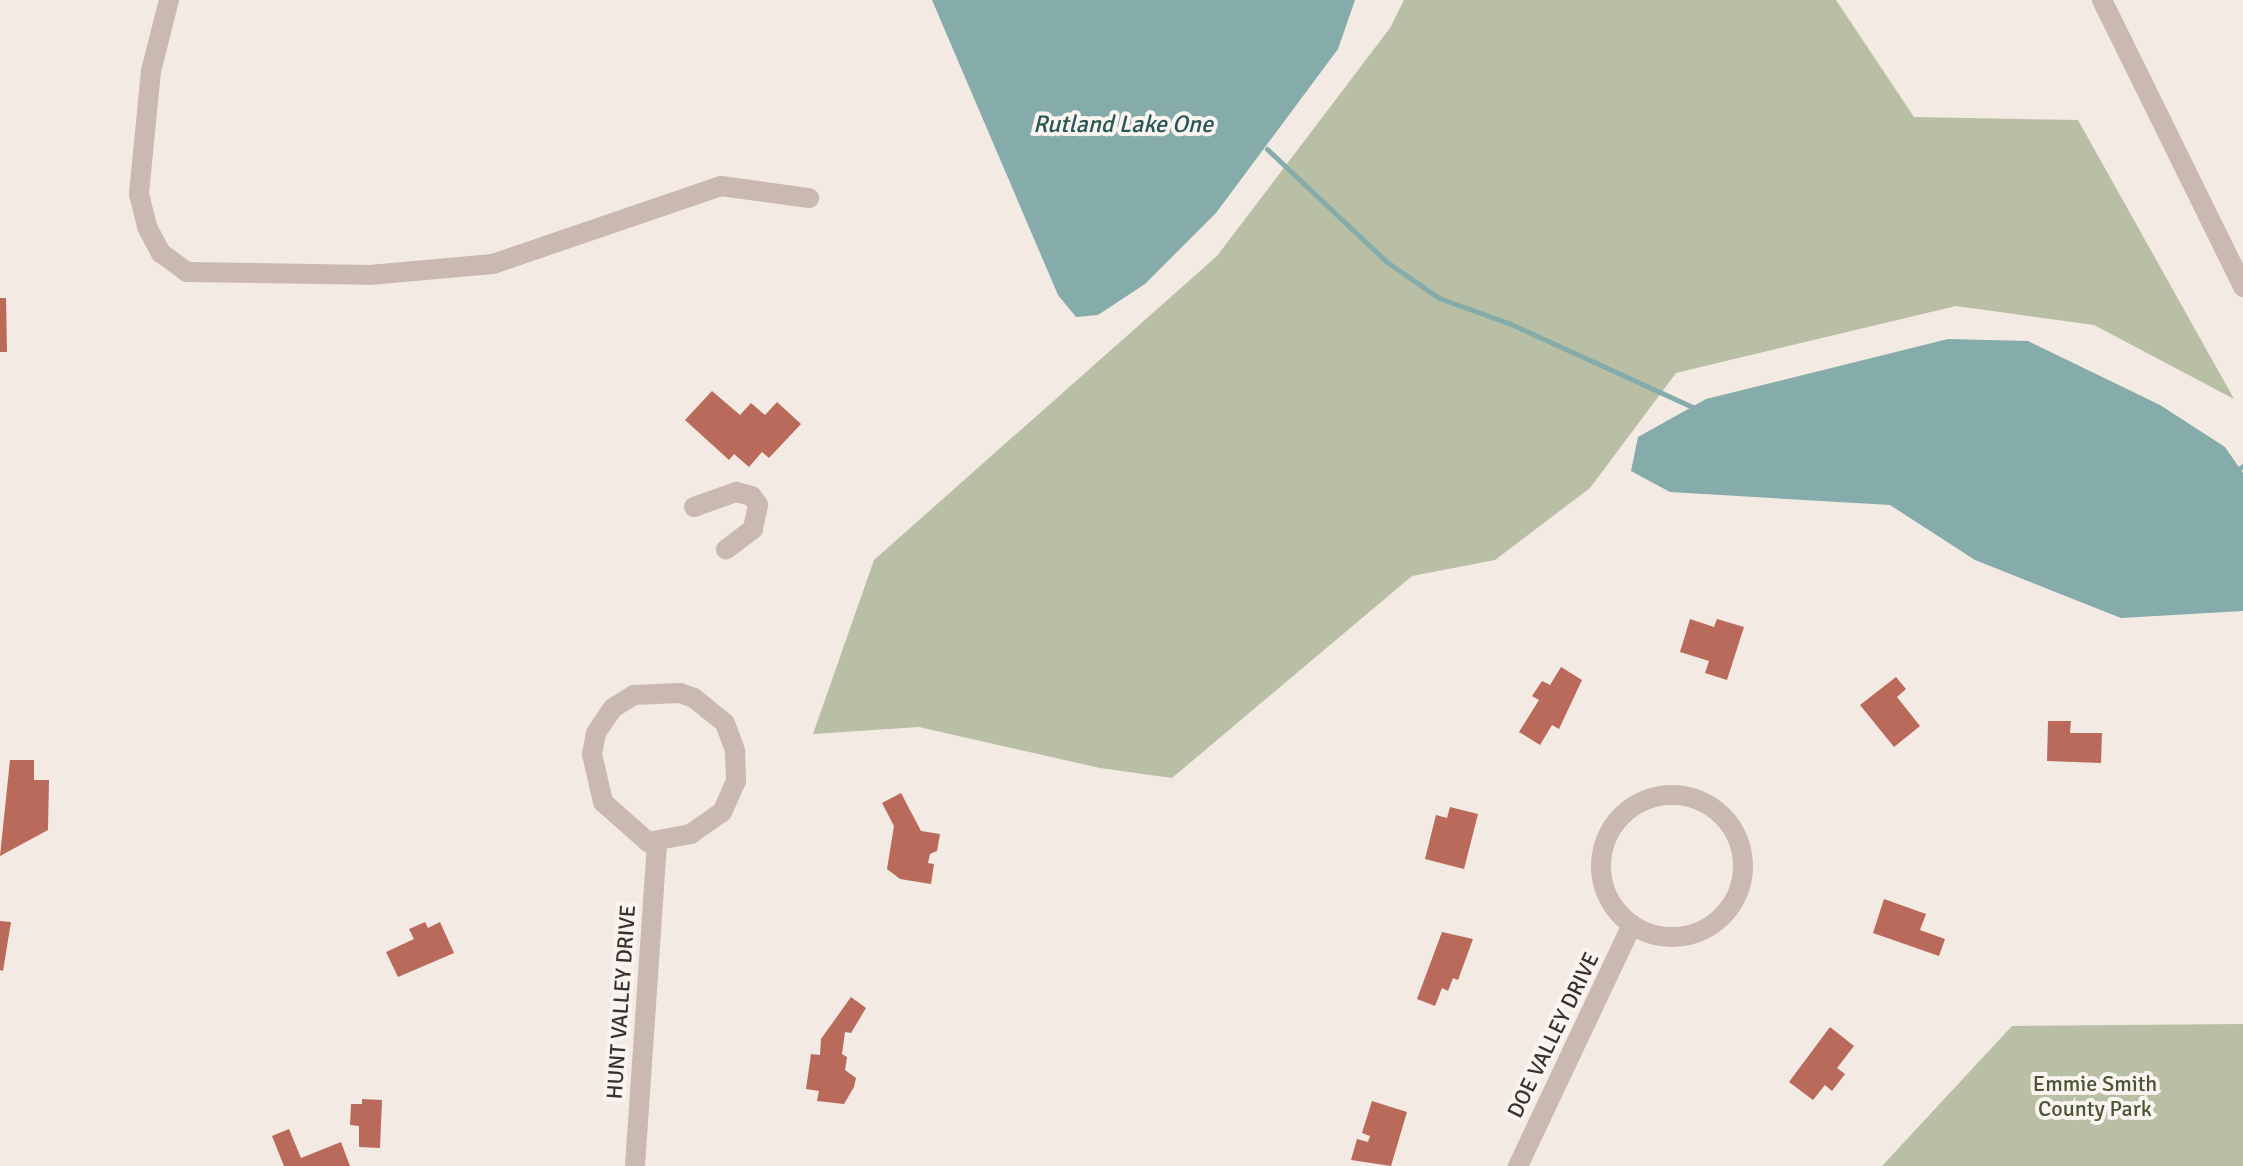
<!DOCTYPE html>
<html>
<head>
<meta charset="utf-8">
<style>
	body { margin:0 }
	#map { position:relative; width:2243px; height:1166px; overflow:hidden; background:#f2eae3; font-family:Signika,sans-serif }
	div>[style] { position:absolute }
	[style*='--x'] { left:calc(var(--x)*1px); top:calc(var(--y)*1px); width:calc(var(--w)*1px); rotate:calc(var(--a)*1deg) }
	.green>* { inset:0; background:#b8bfa4 }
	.water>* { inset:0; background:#85acaa }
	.stream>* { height:5px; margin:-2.5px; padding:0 2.5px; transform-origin:2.5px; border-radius:2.5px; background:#85acaa }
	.building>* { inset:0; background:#b96a5a }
	.minor>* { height:20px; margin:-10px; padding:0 10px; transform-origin:10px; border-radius:10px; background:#c9b9b0 }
	.minor>.ring { margin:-10px; padding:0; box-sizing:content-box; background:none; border:20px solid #c9b9b0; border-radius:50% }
	span { translate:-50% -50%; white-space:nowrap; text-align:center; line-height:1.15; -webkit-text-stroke:8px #f9f4ef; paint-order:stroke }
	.street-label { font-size:22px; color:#39302d }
	.park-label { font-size:22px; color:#4b5433 }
	.water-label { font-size:24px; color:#275656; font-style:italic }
</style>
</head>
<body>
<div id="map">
	<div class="green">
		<div style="clip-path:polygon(1404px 0,1836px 0,1914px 117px,2078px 120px,2234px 399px,2094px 325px,1956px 306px,1676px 373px,1590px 488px,1495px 560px,1412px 576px,1172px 778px,1100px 768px,919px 727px,813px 734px,874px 560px,1217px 256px,1390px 28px)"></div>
		<div style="clip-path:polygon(2243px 1024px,2243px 1166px,1882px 1166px,2012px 1026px)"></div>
	</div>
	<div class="water">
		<div style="clip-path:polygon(932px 0,1355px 0,1338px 49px,1216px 213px,1145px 284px,1098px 315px,1076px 317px,1058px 295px)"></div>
		<div style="clip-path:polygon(1948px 339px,2028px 341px,2160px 405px,2225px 447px,2243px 473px,2243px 611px,2121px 618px,1975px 560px,1890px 505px,1670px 492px,1631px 471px,1638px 437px,1706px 399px)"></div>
	</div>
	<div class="stream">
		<div style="--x:1267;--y:149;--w:165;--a:43.3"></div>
		<div style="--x:1387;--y:262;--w:63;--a:34.7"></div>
		<div style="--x:1439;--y:298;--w:77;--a:19.9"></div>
		<div style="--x:1511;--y:324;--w:199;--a:24.6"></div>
		<div style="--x:2240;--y:468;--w:4;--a:-34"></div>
	</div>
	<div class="building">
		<div style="clip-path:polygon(0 298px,6px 298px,7px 352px,0 352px)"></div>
		<div style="clip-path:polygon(712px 391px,740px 415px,751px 403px,765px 415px,777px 402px,801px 424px,769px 458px,762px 452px,749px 467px,734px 454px,729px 460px,685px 420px)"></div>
		<div style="clip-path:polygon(1690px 619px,1714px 627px,1717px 619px,1744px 627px,1727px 680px,1705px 673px,1709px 661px,1680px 652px)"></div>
		<div style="clip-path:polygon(1561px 667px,1582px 680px,1559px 729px,1552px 725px,1540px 745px,1519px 732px,1539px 700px,1532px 696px,1542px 681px,1550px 685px)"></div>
		<div style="clip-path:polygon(1896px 677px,1906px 689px,1897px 697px,1920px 726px,1894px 747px,1860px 705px)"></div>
		<div style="clip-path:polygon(2048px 721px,2071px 721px,2070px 733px,2102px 733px,2101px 763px,2047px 761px)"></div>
		<div style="clip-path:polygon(10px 760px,34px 760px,34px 780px,49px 780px,48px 830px,0 856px)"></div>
		<div style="clip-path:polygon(901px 793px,921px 831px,940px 834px,937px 851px,930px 854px,928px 863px,934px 864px,931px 884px,900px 879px,887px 869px,894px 826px,882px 803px)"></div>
		<div style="clip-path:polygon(1450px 807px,1478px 814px,1464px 869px,1425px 859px,1436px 815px,1447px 818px)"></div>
		<div style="clip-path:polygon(1884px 899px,1926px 914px,1920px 930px,1945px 939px,1939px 956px,1873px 933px)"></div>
		<div style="clip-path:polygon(0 921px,11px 922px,3px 971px,0 970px)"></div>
		<div style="clip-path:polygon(425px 922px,428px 928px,440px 922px,454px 953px,398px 977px,386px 952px,414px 939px,409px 929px)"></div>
		<div style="clip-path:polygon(1442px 932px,1473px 939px,1458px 980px,1453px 978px,1448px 991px,1442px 988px,1435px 1006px,1417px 999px)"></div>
		<div style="clip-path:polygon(851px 997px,866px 1008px,851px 1033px,845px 1032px,842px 1054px,847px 1057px,845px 1070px,856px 1078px,854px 1087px,844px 1104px,817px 1101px,819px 1091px,806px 1089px,811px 1054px,820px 1055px,821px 1039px)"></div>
		<div style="clip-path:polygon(1830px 1027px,1854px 1046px,1837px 1068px,1845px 1074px,1832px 1091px,1825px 1085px,1813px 1100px,1789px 1082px)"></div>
		<div style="clip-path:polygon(362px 1099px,382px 1100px,380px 1148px,359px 1147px,359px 1126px,350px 1125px,351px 1104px,362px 1104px)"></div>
		<div style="clip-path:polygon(1372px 1101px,1407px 1112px,1391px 1166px,1351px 1160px,1357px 1139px,1368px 1142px,1370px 1136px,1362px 1133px)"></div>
		<div style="clip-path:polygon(289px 1129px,301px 1158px,341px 1142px,350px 1166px,284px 1166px,272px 1136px)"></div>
	</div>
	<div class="minor">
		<div style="--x:169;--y:0;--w:73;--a:104.2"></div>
		<div style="--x:151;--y:71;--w:124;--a:95.6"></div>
		<div style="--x:139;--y:194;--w:34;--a:76"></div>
		<div style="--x:147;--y:227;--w:30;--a:62"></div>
		<div style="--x:161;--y:253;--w:32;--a:36"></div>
		<div style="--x:187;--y:272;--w:183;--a:0.9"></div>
		<div style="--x:370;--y:275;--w:123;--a:-5.1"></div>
		<div style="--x:493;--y:264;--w:241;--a:-18.9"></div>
		<div style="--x:721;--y:186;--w:89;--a:7.8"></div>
		<div style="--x:2102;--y:0;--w:320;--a:63.8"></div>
		<div style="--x:694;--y:507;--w:45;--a:-19.7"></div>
		<div style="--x:736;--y:492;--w:16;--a:14"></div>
		<div style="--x:752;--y:496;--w:11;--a:56"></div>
		<div style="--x:758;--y:505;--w:25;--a:102"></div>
		<div style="--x:753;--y:529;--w:34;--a:143"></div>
		<div style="--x:680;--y:693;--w:15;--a:20"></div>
		<div style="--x:694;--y:698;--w:40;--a:39"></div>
		<div style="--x:725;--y:723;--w:30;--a:70"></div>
		<div style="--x:735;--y:751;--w:30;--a:88"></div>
		<div style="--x:736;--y:781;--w:34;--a:114"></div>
		<div style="--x:722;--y:812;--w:38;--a:145"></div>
		<div style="--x:691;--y:834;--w:44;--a:169.5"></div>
		<div style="--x:648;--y:842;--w:60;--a:-138.4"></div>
		<div style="--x:603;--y:802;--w:49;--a:-102.9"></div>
		<div style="--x:592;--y:754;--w:21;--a:-79"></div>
		<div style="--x:596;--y:733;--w:30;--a:-56"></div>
		<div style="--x:613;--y:708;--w:25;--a:-32"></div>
		<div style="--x:634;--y:695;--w:46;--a:-2.5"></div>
		<div class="ring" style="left:1601px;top:795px;width:122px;height:122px"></div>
		<div style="--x:635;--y:1166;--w:325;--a:-86.1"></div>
		<div style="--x:1518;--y:1166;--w:267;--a:-64.7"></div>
	</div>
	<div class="street-label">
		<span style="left:621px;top:1002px;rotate:-86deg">HUNT VALLEY DRIVE</span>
		<span style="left:1553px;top:1035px;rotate:-64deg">DOE VALLEY DRIVE</span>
	</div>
	<div class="park-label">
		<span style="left:2095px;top:1096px">Emmie Smith<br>County Park</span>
	</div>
	<div class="water-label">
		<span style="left:1123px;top:125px">Rutland Lake One</span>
	</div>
</div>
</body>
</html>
